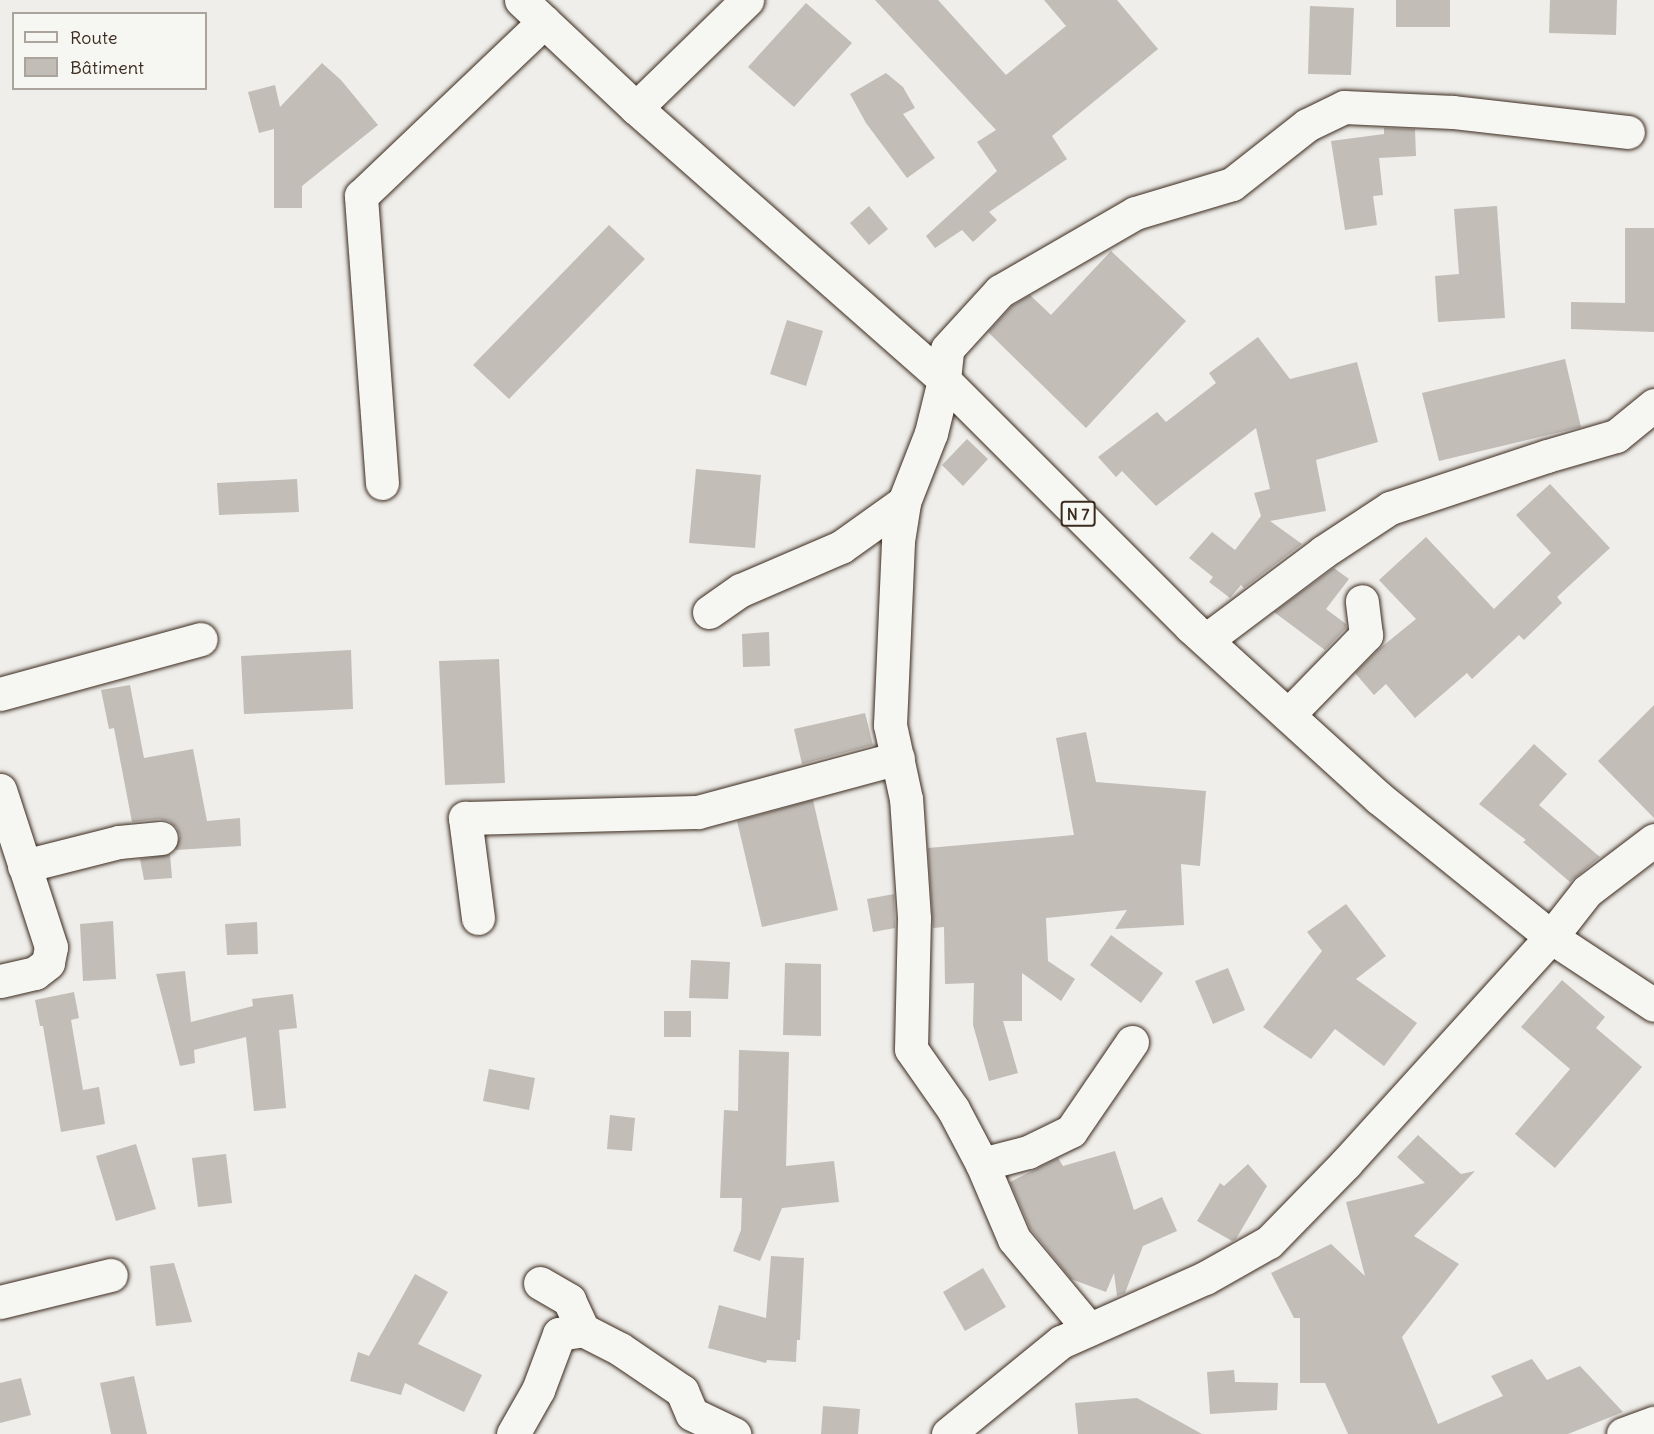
<!DOCTYPE html>
<html>
<head>
<meta charset="utf-8">
<style>
	body { margin:0 }
	#map { position:relative; width:1654px; height:1434px; overflow:hidden; background:#efeeea; font-family:Delius,sans-serif }
	div>[style] { position:absolute }
	[style*='--x'] { left:calc(var(--x)*1px); top:calc(var(--y)*1px); width:calc(var(--w)*1px); rotate:calc(var(--a)*1deg) }
	.building>* { inset:0; background:#c2bdb7 }
	.roads { filter:drop-shadow(0 0 2px #3b2a1e) drop-shadow(0 0 2px #3b2a1e) }
	.minor>* { height:33px; margin:-16.5px; padding:0 16.5px; transform-origin:16.5px; border-radius:16.5px; background:#f6f6f2 }
	.major>* { height:33px; margin:-16.5px; padding:0 16.5px; transform-origin:16.5px; border-radius:16.5px; background:#f6f6f2 }
	span { translate:-50% -50%; white-space:nowrap; text-align:center; line-height:1.15; -webkit-text-stroke:4.5px #f6f6f2; paint-order:stroke }
	.shield-label span { padding:2px 4px; background:#f6f6f2; border:2px solid; border-radius:4px; -webkit-text-stroke-width:0 }
	.shield-label { font-size:16px; color:#3b2a1e; font-weight:700 }
	.legend { position:absolute; left:12px; top:12px; width:195px; height:78px; box-sizing:border-box; background:#f6f6f2; border:2px solid #aba49d; margin:0; padding:8px 10px; list-style:none; font-size:18px; color:#3b2a1e }
	.legend li { display:flex; align-items:center; gap:12px; height:30px }
	.legend b { width:30px; border:2px solid #aba49d }
</style>
</head>
<body>
<div id="map">
	<div class="building">
		<div style="clip-path:polygon(875px 0,938px 0,1006px 75px,1066px 26px,1044px 0,1117px 0,1158px 49px,1052px 136px,1067px 159px,989px 212px,997px 220px,973px 242px,962px 230px,935px 248px,926px 236px,997px 171px,977px 142px,996px 130px)"></div>
		<div style="clip-path:polygon(1396px 0,1450px 0,1450px 27px,1396px 27px)"></div>
		<div style="clip-path:polygon(1550px 0,1617px 0,1616px 35px,1549px 33px)"></div>
		<div style="clip-path:polygon(806px 3px,852px 43px,794px 107px,748px 67px)"></div>
		<div style="clip-path:polygon(1310px 6px,1354px 8px,1351px 75px,1308px 74px)"></div>
		<div style="clip-path:polygon(322px 63px,341px 80px,378px 125px,302px 186px,302px 208px,274px 208px,274px 129px,259px 133px,248px 92px,275px 85px,280px 107px)"></div>
		<div style="clip-path:polygon(886px 73px,903px 87px,915px 108px,903px 114px,935px 158px,907px 178px,866px 123px,850px 94px)"></div>
		<div style="clip-path:polygon(1384px 128px,1415px 129px,1416px 156px,1379px 158px,1383px 195px,1373px 196px,1377px 225px,1345px 230px,1331px 141px,1384px 134px)"></div>
		<div style="clip-path:polygon(869px 206px,888px 229px,869px 245px,850px 223px)"></div>
		<div style="clip-path:polygon(1497px 206px,1505px 318px,1438px 322px,1435px 276px,1459px 274px,1454px 209px)"></div>
		<div style="clip-path:polygon(609px 225px,645px 259px,509px 399px,473px 365px)"></div>
		<div style="clip-path:polygon(1625px 228px,1654px 228px,1654px 332px,1571px 329px,1571px 302px,1625px 303px)"></div>
		<div style="clip-path:polygon(1111px 251px,1186px 321px,1086px 428px,988px 332px,1012px 306px,1030px 295px,1051px 315px)"></div>
		<div style="clip-path:polygon(787px 320px,823px 331px,806px 386px,770px 374px)"></div>
		<div style="clip-path:polygon(1258px 337px,1290px 379px,1357px 362px,1378px 442px,1316px 460px,1326px 511px,1270px 521px,1302px 544px,1244px 588px,1241px 585px,1230px 598px,1209px 582px,1213px 577px,1189px 558px,1212px 532px,1235px 550px,1261px 516px,1254px 493px,1270px 489px,1256px 428px,1156px 506px,1122px 471px,1116px 477px,1098px 457px,1157px 412px,1166px 422px,1216px 383px,1209px 373px)"></div>
		<div style="clip-path:polygon(1565px 359px,1581px 427px,1439px 461px,1422px 393px)"></div>
		<div style="clip-path:polygon(967px 439px,988px 459px,963px 486px,942px 465px)"></div>
		<div style="clip-path:polygon(696px 469px,761px 475px,755px 548px,689px 543px)"></div>
		<div style="clip-path:polygon(297px 479px,299px 512px,219px 515px,217px 483px)"></div>
		<div style="clip-path:polygon(1550px 484px,1610px 548px,1557px 597px,1562px 603px,1524px 640px,1519px 635px,1472px 679px,1467px 673px,1415px 718px,1386px 684px,1374px 695px,1355px 673px,1379px 649px,1416px 619px,1379px 580px,1426px 537px,1494px 609px,1551px 553px,1516px 515px)"></div>
		<div style="clip-path:polygon(1334px 568px,1349px 579px,1326px 609px,1346px 624px,1346px 628px,1325px 650px,1274px 612px)"></div>
		<div style="clip-path:polygon(769px 632px,770px 666px,743px 667px,742px 634px)"></div>
		<div style="clip-path:polygon(351px 650px,353px 709px,244px 714px,241px 656px)"></div>
		<div style="clip-path:polygon(499px 659px,505px 783px,445px 785px,439px 661px)"></div>
		<div style="clip-path:polygon(130px 685px,144px 758px,193px 749px,207px 821px,240px 818px,241px 846px,175px 850px,180px 836px,177px 828px,169px 821px,159px 819px,132px 822px,114px 728px,109px 729px,101px 690px)"></div>
		<div style="clip-path:polygon(1654px 705px,1654px 818px,1598px 761px)"></div>
		<div style="clip-path:polygon(865px 713px,873px 745px,802px 764px,794px 729px)"></div>
		<div style="clip-path:polygon(1086px 732px,1096px 782px,1206px 791px,1200px 866px,1181px 864px,1184px 925px,1115px 929px,1127px 910px,1046px 918px,1048px 961px,1075px 979px,1061px 1001px,1022px 973px,1022px 1021px,1003px 1021px,1018px 1073px,989px 1081px,973px 1025px,974px 983px,945px 984px,944px 927px,933px 928px,928px 848px,1074px 835px,1056px 738px)"></div>
		<div style="clip-path:polygon(1534px 744px,1567px 774px,1539px 805px,1600px 857px,1570px 882px,1523px 842px,1526px 840px,1479px 804px)"></div>
		<div style="clip-path:polygon(813px 800px,838px 910px,762px 927px,737px 821px)"></div>
		<div style="clip-path:polygon(170px 854px,172px 878px,144px 880px,140px 859px)"></div>
		<div style="clip-path:polygon(894px 894px,895px 928px,873px 932px,867px 899px)"></div>
		<div style="clip-path:polygon(1346px 904px,1386px 956px,1356px 979px,1417px 1023px,1384px 1066px,1335px 1029px,1311px 1059px,1263px 1027px,1322px 951px,1307px 932px)"></div>
		<div style="clip-path:polygon(113px 921px,116px 979px,83px 981px,80px 924px)"></div>
		<div style="clip-path:polygon(257px 922px,258px 954px,227px 955px,225px 924px)"></div>
		<div style="clip-path:polygon(1111px 935px,1163px 973px,1141px 1003px,1090px 965px)"></div>
		<div style="clip-path:polygon(691px 960px,730px 962px,728px 999px,689px 998px)"></div>
		<div style="clip-path:polygon(785px 963px,821px 964px,821px 1036px,783px 1035px)"></div>
		<div style="clip-path:polygon(1228px 968px,1245px 1010px,1213px 1024px,1195px 981px)"></div>
		<div style="clip-path:polygon(185px 971px,191px 1022px,253px 1006px,252px 999px,293px 994px,297px 1028px,279px 1030px,286px 1108px,254px 1111px,246px 1037px,194px 1050px,195px 1063px,180px 1066px,156px 974px)"></div>
		<div style="clip-path:polygon(1562px 980px,1605px 1017px,1596px 1028px,1642px 1067px,1555px 1168px,1515px 1134px,1570px 1069px,1521px 1027px)"></div>
		<div style="clip-path:polygon(74px 992px,79px 1018px,71px 1020px,83px 1090px,99px 1087px,105px 1124px,61px 1132px,43px 1026px,40px 1026px,35px 1000px)"></div>
		<div style="clip-path:polygon(664px 1011px,691px 1011px,691px 1037px,664px 1037px)"></div>
		<div style="clip-path:polygon(739px 1050px,789px 1052px,786px 1166px,834px 1161px,839px 1202px,782px 1208px,760px 1261px,733px 1251px,741px 1230px,742px 1198px,720px 1198px,724px 1110px,738px 1111px)"></div>
		<div style="clip-path:polygon(489px 1069px,535px 1078px,529px 1110px,483px 1101px)"></div>
		<div style="clip-path:polygon(610px 1115px,635px 1118px,632px 1151px,607px 1149px)"></div>
		<div style="clip-path:polygon(1418px 1135px,1461px 1174px,1475px 1171px,1414px 1236px,1459px 1264px,1402px 1337px,1438px 1424px,1503px 1396px,1491px 1376px,1532px 1359px,1547px 1380px,1580px 1366px,1623px 1412px,1568px 1434px,1348px 1434px,1325px 1383px,1300px 1383px,1300px 1318px,1294px 1318px,1271px 1273px,1331px 1244px,1365px 1276px,1346px 1202px,1425px 1183px,1397px 1157px)"></div>
		<div style="clip-path:polygon(136px 1144px,156px 1209px,116px 1221px,96px 1156px)"></div>
		<div style="clip-path:polygon(1115px 1151px,1134px 1210px,1162px 1197px,1177px 1231px,1143px 1246px,1125px 1293px,1117px 1296px,1114px 1273px,1106px 1292px,1071px 1279px,1030px 1228px,1010px 1182px,1058px 1158px,1063px 1166px)"></div>
		<div style="clip-path:polygon(226px 1154px,232px 1203px,198px 1207px,192px 1158px)"></div>
		<div style="clip-path:polygon(1248px 1164px,1267px 1186px,1236px 1239px,1232px 1241px,1197px 1221px,1220px 1183px,1224px 1186px)"></div>
		<div style="clip-path:polygon(771px 1256px,804px 1258px,800px 1340px,797px 1340px,796px 1362px,767px 1360px,766px 1363px,708px 1348px,719px 1305px,766px 1318px)"></div>
		<div style="clip-path:polygon(174px 1263px,192px 1322px,156px 1326px,150px 1266px)"></div>
		<div style="clip-path:polygon(983px 1268px,1006px 1307px,965px 1331px,943px 1292px)"></div>
		<div style="clip-path:polygon(415px 1274px,448px 1292px,418px 1344px,482px 1375px,464px 1412px,405px 1383px,401px 1395px,350px 1381px,358px 1352px,369px 1356px)"></div>
		<div style="clip-path:polygon(1234px 1370px,1235px 1382px,1278px 1383px,1277px 1410px,1210px 1414px,1207px 1372px)"></div>
		<div style="clip-path:polygon(134px 1376px,147px 1434px,111px 1434px,100px 1383px)"></div>
		<div style="clip-path:polygon(21px 1378px,31px 1415px,0 1423px,0 1383px)"></div>
		<div style="clip-path:polygon(1137px 1398px,1202px 1434px,1078px 1434px,1075px 1403px)"></div>
		<div style="clip-path:polygon(823px 1406px,860px 1409px,858px 1434px,821px 1434px)"></div>
	</div>
	<div class="roads">
		<div class="minor">
			<div style="--x:636;--y:108;--w:155;--a:-44.2"></div>
			<div style="--x:382;--y:483;--w:288;--a:-94.2"></div>
			<div style="--x:361;--y:196;--w:253;--a:-43.6"></div>
			<div style="--x:709;--y:612;--w:39;--a:-35"></div>
			<div style="--x:741;--y:590;--w:109;--a:-23.3"></div>
			<div style="--x:841;--y:547;--w:77;--a:-35.5"></div>
			<div style="--x:1206;--y:640;--w:146;--a:-36.9"></div>
			<div style="--x:1323;--y:552;--w:80;--a:-33.3"></div>
			<div style="--x:1390;--y:508;--w:165;--a:-18.3"></div>
			<div style="--x:1547;--y:456;--w:72;--a:-16.2"></div>
			<div style="--x:1616;--y:436;--w:49;--a:-39.2"></div>
			<div style="--x:0;--y:694;--w:208;--a:-15.3"></div>
			<div style="--x:1288;--y:715;--w:112;--a:-45.7"></div>
			<div style="--x:1366;--y:635;--w:34;--a:-97"></div>
			<div style="--x:0;--y:790;--w:165;--a:72"></div>
			<div style="--x:51;--y:947;--w:16;--a:101"></div>
			<div style="--x:48;--y:963;--w:16;--a:142"></div>
			<div style="--x:35;--y:973;--w:36;--a:167"></div>
			<div style="--x:24;--y:866;--w:98;--a:-14.2"></div>
			<div style="--x:119;--y:842;--w:42;--a:-5.4"></div>
			<div style="--x:478;--y:918;--w:101;--a:-97.4"></div>
			<div style="--x:465;--y:818;--w:233;--a:-1.5"></div>
			<div style="--x:698;--y:812;--w:207;--a:-15.1"></div>
			<div style="--x:982;--y:1164;--w:48;--a:-14.6"></div>
			<div style="--x:1028;--y:1152;--w:48;--a:-26"></div>
			<div style="--x:1071;--y:1131;--w:108;--a:-55.6"></div>
			<div style="--x:540;--y:1283;--w:34;--a:30"></div>
			<div style="--x:569;--y:1300;--w:33;--a:65"></div>
			<div style="--x:0;--y:1302;--w:114;--a:-13.7"></div>
			<div style="--x:1089;--y:1329;--w:117;--a:-129.8"></div>
			<div style="--x:1014;--y:1239;--w:82;--a:-113.1"></div>
			<div style="--x:982;--y:1164;--w:62;--a:-117.8"></div>
			<div style="--x:953;--y:1109;--w:73;--a:-125"></div>
			<div style="--x:911;--y:1049;--w:131;--a:-88.7"></div>
			<div style="--x:914;--y:918;--w:119;--a:-93.8"></div>
			<div style="--x:906;--y:799;--w:76;--a:-102.2"></div>
			<div style="--x:890;--y:725;--w:184;--a:-87.5"></div>
			<div style="--x:898;--y:541;--w:39;--a:-81"></div>
			<div style="--x:904;--y:502;--w:74;--a:-68.6"></div>
			<div style="--x:931;--y:433;--w:55;--a:-76.2"></div>
			<div style="--x:944;--y:380;--w:31;--a:-84"></div>
			<div style="--x:947;--y:349;--w:79;--a:-47.6"></div>
			<div style="--x:1000;--y:291;--w:156;--a:-30"></div>
			<div style="--x:1135;--y:213;--w:101;--a:-16.6"></div>
			<div style="--x:1232;--y:184;--w:95;--a:-38.2"></div>
			<div style="--x:1307;--y:125;--w:41;--a:-25.9"></div>
			<div style="--x:1344;--y:107;--w:109;--a:2.6"></div>
			<div style="--x:1453;--y:112;--w:176;--a:6.5"></div>
			<div style="--x:513;--y:1434;--w:51;--a:-60.4"></div>
			<div style="--x:538;--y:1390;--w:60;--a:-69.4"></div>
			<div style="--x:559;--y:1334;--w:24;--a:-9"></div>
			<div style="--x:583;--y:1330;--w:42;--a:27.2"></div>
			<div style="--x:620;--y:1349;--w:75;--a:34.1"></div>
			<div style="--x:682;--y:1391;--w:25;--a:67"></div>
			<div style="--x:692;--y:1414;--w:47;--a:25.5"></div>
			<div style="--x:948;--y:1434;--w:146;--a:-39.2"></div>
			<div style="--x:1061;--y:1342;--w:158;--a:-24"></div>
			<div style="--x:1205;--y:1278;--w:73;--a:-29.4"></div>
			<div style="--x:1269;--y:1242;--w:110;--a:-45.7"></div>
			<div style="--x:1346;--y:1163;--w:305;--a:-47.8"></div>
			<div style="--x:1551;--y:937;--w:58;--a:-52"></div>
			<div style="--x:1587;--y:891;--w:84;--a:-37.3"></div>
			<div style="--x:1623;--y:1434;--w:33;--a:-20"></div>
		</div>
		<div class="major">
			<div style="--x:521;--y:0;--w:158;--a:43.2"></div>
			<div style="--x:636;--y:108;--w:411;--a:41.4"></div>
			<div style="--x:944;--y:380;--w:349;--a:45"></div>
			<div style="--x:1191;--y:627;--w:254;--a:42.3"></div>
			<div style="--x:1379;--y:798;--w:221;--a:38.9"></div>
			<div style="--x:1551;--y:937;--w:123;--a:33.4"></div>
		</div>
	</div>
	<div class="shield-label">
		<span style="left:1078px;top:514px">N 7</span>
	</div>
	<ul class="legend">
	<li><b style="height:8px;background:#f6f6f2"></b>Route</li>
	<li><b style="height:16px;background:#c2bdb7"></b>Bâtiment</li>
	</ul>
</div>
</body>
</html>
